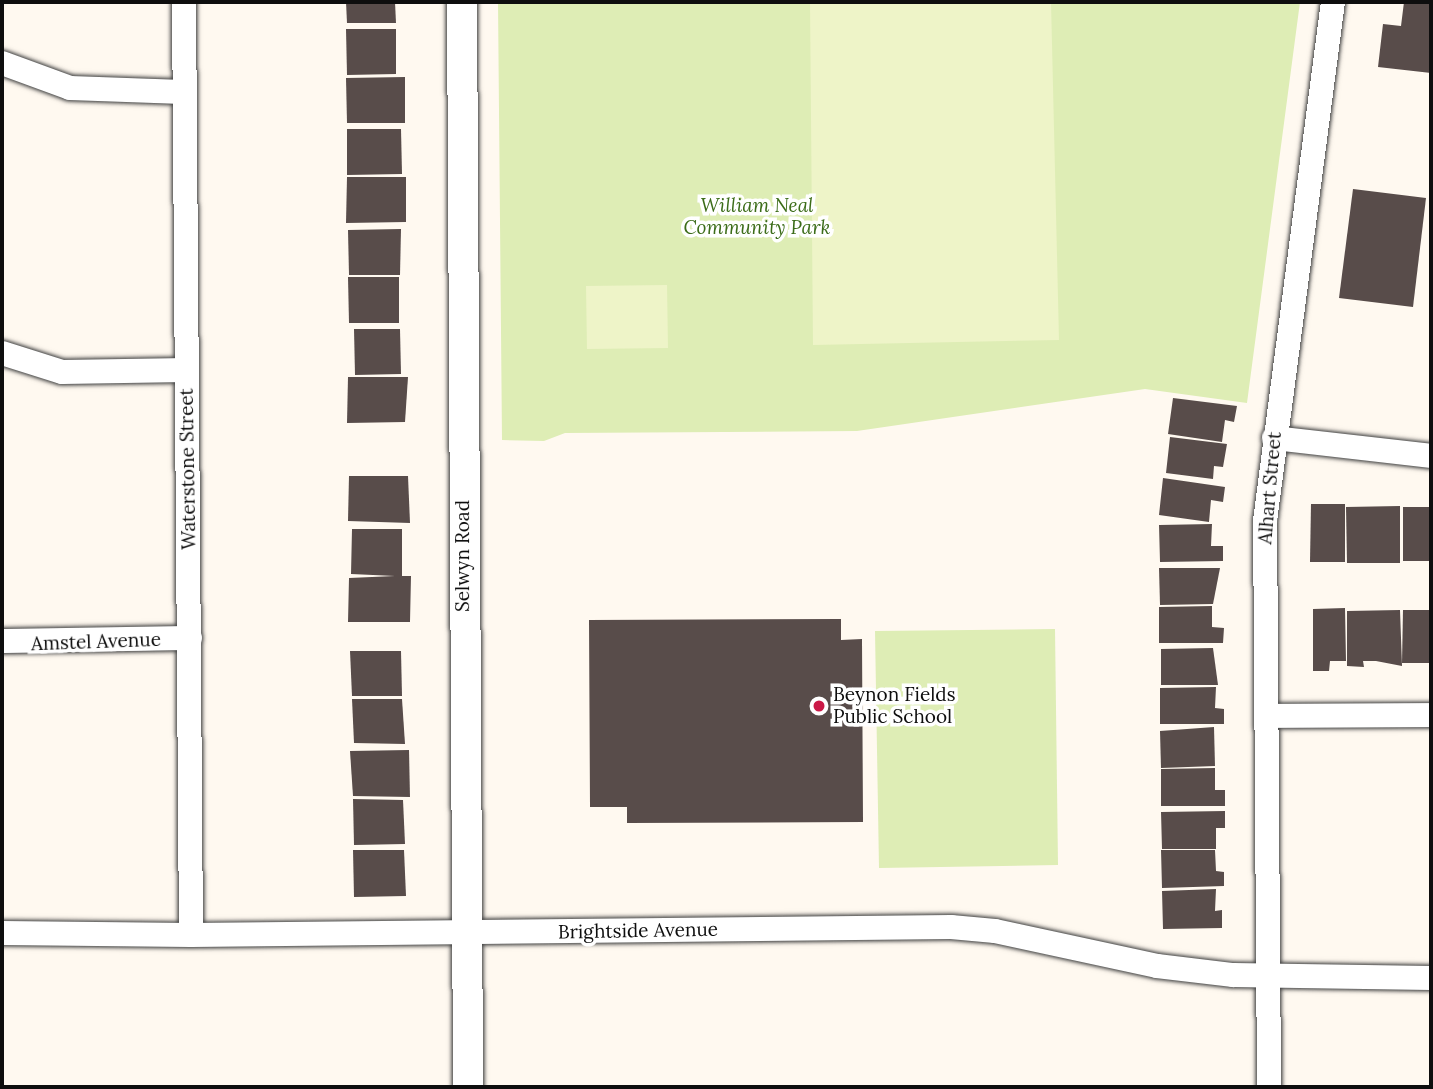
<!DOCTYPE html>
<html>
<head>
<meta charset="utf-8">
<style>
	body { margin:0 }
	#map { position:relative; width:1433px; height:1089px; overflow:hidden; background:#fff9f0; font-family:Lora,serif }
	div>[style] { position:absolute }
	[style*='--x'] { left:calc(var(--x)*1px); top:calc(var(--y)*1px); width:calc(var(--w)*1px); rotate:calc(var(--a)*1deg) }
	.green>* { inset:0; background:#deedb5 }
	.pitch>* { inset:0; background:#eef4c8 }
	.building>* { inset:0; background:#584c4a }
	.roads { filter:drop-shadow(0 0 2px #414141) drop-shadow(0 0 2px #414141) }
	.minor>* { height:24px; margin:-12px; padding:0 12px; transform-origin:12px; border-radius:12px; background:#fff }
	.tertiary>* { height:30px; margin:-15px; padding:0 15px; transform-origin:15px; border-radius:15px; background:#fff }
	.dots>* { width:19px; height:19px; translate:-50% -50%; box-sizing:border-box; border:4px solid #fff; border-radius:50% }
	span { translate:-50% -50%; white-space:nowrap; text-align:center; line-height:1.15; -webkit-text-stroke:7px #fff; paint-order:stroke }
	.park-label { font-size:19px; color:#3b6c18; font-style:italic }
	.street-label { font-size:19px; color:#0e0e0e }
	.poi-label { font-size:19px; color:#0e0e0e }
	.left { translate:0 -50%; text-align:left }
	.frame { position:absolute; inset:0; border:4px solid #0e0e0e; pointer-events:none }
</style>
</head>
<body>
<div id="map">
	<div class="green">
		<div style="clip-path:polygon(498px 2px,1300px 2px,1247px 403px,1145px 389px,857px 431px,565px 433px,544px 441px,502px 440px)"></div>
		<div style="clip-path:polygon(1055px 629px,1058px 865px,879px 868px,875px 631px)"></div>
	</div>
	<div class="pitch">
		<div style="clip-path:polygon(810px 2px,1051px 2px,1059px 340px,813px 345px)"></div>
		<div style="clip-path:polygon(667px 285px,668px 348px,587px 349px,586px 286px)"></div>
	</div>
	<div class="building">
		<div style="clip-path:polygon(346px 2px,395px 2px,396px 23px,347px 23px)"></div>
		<div style="clip-path:polygon(1404px 2px,1431px 2px,1431px 73px,1378px 67px,1383px 24px,1401px 26px)"></div>
		<div style="clip-path:polygon(346px 29px,396px 29px,396px 74px,347px 75px)"></div>
		<div style="clip-path:polygon(405px 77px,405px 123px,347px 123px,346px 78px)"></div>
		<div style="clip-path:polygon(347px 129px,401px 129px,402px 174px,347px 175px)"></div>
		<div style="clip-path:polygon(347px 177px,406px 177px,406px 222px,346px 223px)"></div>
		<div style="clip-path:polygon(1353px 189px,1426px 198px,1413px 307px,1339px 298px)"></div>
		<div style="clip-path:polygon(401px 229px,400px 275px,349px 275px,348px 230px)"></div>
		<div style="clip-path:polygon(348px 277px,399px 277px,399px 323px,349px 323px)"></div>
		<div style="clip-path:polygon(354px 329px,400px 329px,401px 374px,355px 375px)"></div>
		<div style="clip-path:polygon(348px 377px,408px 377px,405px 422px,347px 423px)"></div>
		<div style="clip-path:polygon(1173px 398px,1237px 406px,1234px 422px,1225px 420px,1222px 442px,1168px 434px)"></div>
		<div style="clip-path:polygon(1170px 437px,1227px 444px,1223px 467px,1214px 466px,1213px 479px,1166px 473px)"></div>
		<div style="clip-path:polygon(349px 476px,408px 476px,410px 523px,348px 521px)"></div>
		<div style="clip-path:polygon(1163px 478px,1225px 487px,1223px 502px,1211px 500px,1209px 522px,1159px 515px)"></div>
		<div style="clip-path:polygon(1311px 504px,1345px 504px,1345px 562px,1310px 562px)"></div>
		<div style="clip-path:polygon(1400px 506px,1400px 563px,1347px 563px,1346px 507px)"></div>
		<div style="clip-path:polygon(1403px 507px,1431px 507px,1431px 561px,1403px 561px)"></div>
		<div style="clip-path:polygon(1212px 524px,1211px 546px,1223px 546px,1223px 561px,1160px 562px,1159px 525px)"></div>
		<div style="clip-path:polygon(352px 529px,402px 529px,402px 576px,411px 576px,410px 622px,348px 622px,349px 578px,395px 576px,351px 574px)"></div>
		<div style="clip-path:polygon(1159px 568px,1220px 568px,1213px 604px,1160px 605px)"></div>
		<div style="clip-path:polygon(1212px 606px,1212px 627px,1224px 628px,1223px 643px,1159px 643px,1159px 607px)"></div>
		<div style="clip-path:polygon(1345px 608px,1346px 661px,1330px 661px,1329px 671px,1313px 671px,1313px 609px)"></div>
		<div style="clip-path:polygon(1400px 610px,1402px 666px,1376px 661px,1363px 661px,1364px 667px,1347px 666px,1347px 611px)"></div>
		<div style="clip-path:polygon(1403px 610px,1431px 610px,1431px 663px,1402px 663px)"></div>
		<div style="clip-path:polygon(841px 619px,841px 640px,862px 639px,863px 822px,627px 823px,627px 807px,590px 807px,589px 620px)"></div>
		<div style="clip-path:polygon(1213px 648px,1218px 685px,1161px 685px,1161px 649px)"></div>
		<div style="clip-path:polygon(350px 651px,401px 651px,402px 696px,352px 696px)"></div>
		<div style="clip-path:polygon(1216px 687px,1215px 708px,1224px 709px,1224px 724px,1160px 724px,1160px 688px)"></div>
		<div style="clip-path:polygon(352px 699px,402px 699px,405px 744px,354px 743px)"></div>
		<div style="clip-path:polygon(1214px 727px,1215px 766px,1161px 768px,1160px 731px)"></div>
		<div style="clip-path:polygon(409px 750px,410px 797px,353px 796px,350px 751px)"></div>
		<div style="clip-path:polygon(1215px 768px,1215px 790px,1225px 790px,1225px 806px,1161px 806px,1161px 769px)"></div>
		<div style="clip-path:polygon(353px 799px,403px 800px,405px 844px,354px 845px)"></div>
		<div style="clip-path:polygon(1225px 811px,1225px 828px,1216px 828px,1216px 849px,1162px 849px,1161px 812px)"></div>
		<div style="clip-path:polygon(353px 850px,404px 850px,406px 896px,354px 897px)"></div>
		<div style="clip-path:polygon(1161px 850px,1215px 850px,1216px 871px,1224px 872px,1224px 886px,1162px 888px)"></div>
		<div style="clip-path:polygon(1216px 889px,1215px 911px,1222px 910px,1222px 928px,1163px 929px,1162px 891px)"></div>
	</div>
	<div class="roads">
		<div class="minor">
			<div style="--x:184;--y:2;--w:933;--a:89.57"></div>
			<div style="--x:2;--y:63;--w:72;--a:20.2"></div>
			<div style="--x:70;--y:88;--w:113;--a:2"></div>
			<div style="--x:2;--y:353;--w:63;--a:17.6"></div>
			<div style="--x:62;--y:372;--w:125;--a:-0.9"></div>
			<div style="--x:1274;--y:438;--w:158;--a:6.5"></div>
			<div style="--x:2;--y:641;--w:188;--a:-0.9"></div>
			<div style="--x:1266;--y:716;--w:165;--a:-0.3"></div>
			<div style="--x:2;--y:933;--w:189;--a:0.6"></div>
			<div style="--x:191;--y:935;--w:760;--a:-0.6"></div>
			<div style="--x:951;--y:927;--w:44;--a:5.2"></div>
			<div style="--x:995;--y:931;--w:166;--a:12.2"></div>
			<div style="--x:1157;--y:966;--w:77;--a:6.8"></div>
			<div style="--x:1233;--y:975;--w:198;--a:0.9"></div>
			<div style="--x:1269;--y:1087;--w:566;--a:-90.4"></div>
			<div style="--x:1265;--y:521;--w:523;--a:-82.54"></div>
		</div>
		<div class="tertiary">
			<div style="--x:462;--y:2;--w:1085;--a:89.68"></div>
		</div>
	</div>
	<div class="dots">
		<div style="left:819px;top:706px;background:#cb1947"></div>
	</div>
	<div class="park-label">
		<span style="left:757px;top:217px">William Neal<br>Community Park</span>
	</div>
	<div class="street-label">
		<span style="left:188px;top:469px;rotate:-91deg">Waterstone Street</span>
		<span style="left:1270px;top:488px;rotate:-85deg">Alhart Street</span>
		<span style="left:463px;top:556px;rotate:-90deg">Selwyn Road</span>
		<span style="left:96px;top:642px;rotate:-2deg">Amstel Avenue</span>
		<span style="left:638px;top:931px;rotate:-1deg">Brightside Avenue</span>
	</div>
	<div class="poi-label">
		<span class="left" style="left:833px;top:706px">Beynon Fields<br>Public School</span>
	</div>
	<div class="frame"></div>
</div>
</body>
</html>
